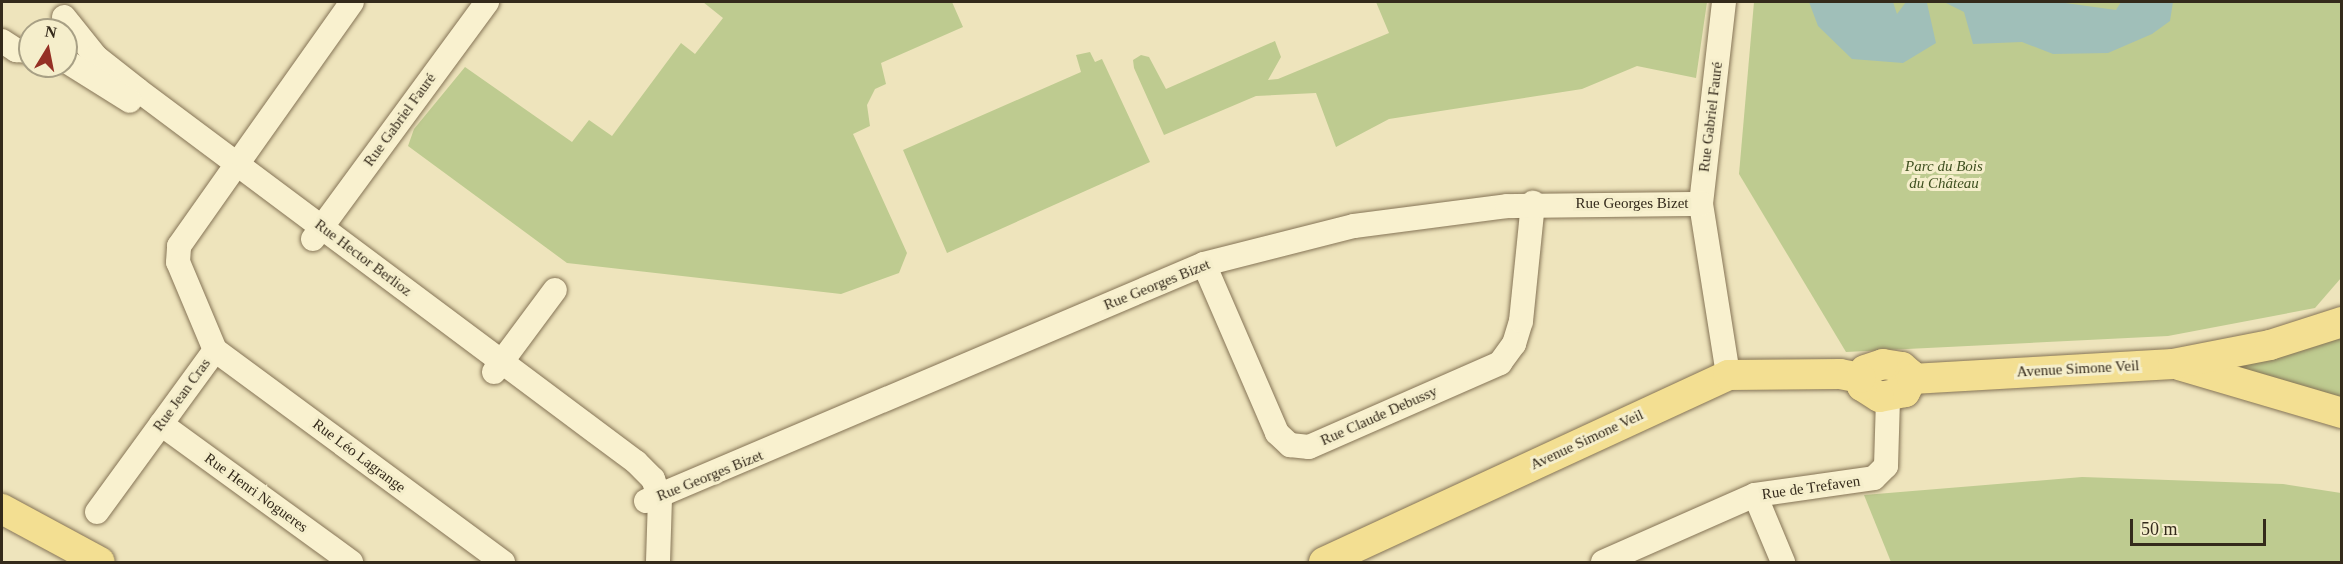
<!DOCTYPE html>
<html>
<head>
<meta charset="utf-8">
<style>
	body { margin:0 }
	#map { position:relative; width:2343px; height:564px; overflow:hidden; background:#eee4bc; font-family:"Times New Roman",serif }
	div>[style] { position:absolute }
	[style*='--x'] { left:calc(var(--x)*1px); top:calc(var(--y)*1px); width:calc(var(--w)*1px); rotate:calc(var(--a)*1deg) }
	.green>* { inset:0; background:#becb90 }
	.water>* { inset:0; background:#a0bfb9 }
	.roads { filter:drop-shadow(0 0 2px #857456) drop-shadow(0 0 2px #857456) }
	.minor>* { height:24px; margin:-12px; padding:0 12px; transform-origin:12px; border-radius:12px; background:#f9f1cf }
	.major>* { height:30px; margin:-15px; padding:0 15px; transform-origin:15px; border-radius:15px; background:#f3df92 }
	span { translate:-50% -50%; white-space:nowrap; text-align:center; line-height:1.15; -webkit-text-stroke:6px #f5eecb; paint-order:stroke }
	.street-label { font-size:15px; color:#342a1b }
	.park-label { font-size:15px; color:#405121; font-style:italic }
	.frame { position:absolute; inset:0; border:3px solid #342a1b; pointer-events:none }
	.north { position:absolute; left:18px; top:18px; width:60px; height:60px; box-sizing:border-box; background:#f5eecb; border:2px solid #a8a085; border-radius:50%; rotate:10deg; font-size:16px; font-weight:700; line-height:24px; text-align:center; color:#342a1b }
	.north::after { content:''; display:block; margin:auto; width:21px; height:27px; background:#953025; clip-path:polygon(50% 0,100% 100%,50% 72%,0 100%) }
	.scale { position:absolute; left:2130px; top:519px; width:136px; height:27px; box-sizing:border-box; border:3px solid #342a1b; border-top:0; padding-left:8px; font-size:18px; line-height:21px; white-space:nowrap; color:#342a1b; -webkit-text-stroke:4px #f5eecb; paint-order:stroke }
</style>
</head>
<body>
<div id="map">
	<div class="green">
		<div style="clip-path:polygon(703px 2px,952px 2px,963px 27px,881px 63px,886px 84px,875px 89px,867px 105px,870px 126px,853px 134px,907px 253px,899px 273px,841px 294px,567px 263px,408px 146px,414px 129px,465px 67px,572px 142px,589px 120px,612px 136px,681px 43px,695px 54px,723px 18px)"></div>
		<div style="clip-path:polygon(1376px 2px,1707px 2px,1696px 78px,1637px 66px,1582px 89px,1389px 119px,1336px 147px,1316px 93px,1256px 96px,1164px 135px,1134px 68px,1133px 60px,1141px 55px,1149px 57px,1166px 89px,1275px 41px,1281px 57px,1268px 80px,1278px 79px,1389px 33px)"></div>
		<div style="clip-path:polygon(1754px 2px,2341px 2px,2341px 278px,2315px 308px,2168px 336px,1846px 352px,1739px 174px)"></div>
		<div style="clip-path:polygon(1090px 52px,1095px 62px,1102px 59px,1150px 162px,947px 253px,903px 150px,1081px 72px,1076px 55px)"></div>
		<div style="clip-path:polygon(2341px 331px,2341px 405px,2213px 367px)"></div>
		<div style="clip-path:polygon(2082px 477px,2283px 484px,2341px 493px,2341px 562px,1891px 562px,1864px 495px)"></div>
	</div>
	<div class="water">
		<div style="clip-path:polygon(1809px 2px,1893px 2px,1897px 14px,1906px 2px,1927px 3px,1936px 43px,1903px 63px,1852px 59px,1818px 26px)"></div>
		<div style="clip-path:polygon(1944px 2px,2058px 2px,2116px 10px,2121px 2px,2173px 2px,2170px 21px,2152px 34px,2108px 53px,2053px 54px,2022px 42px,1973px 44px,1964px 12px)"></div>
	</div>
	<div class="roads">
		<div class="minor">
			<div style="--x:1724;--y:2;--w:203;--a:96.5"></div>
			<div style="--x:1701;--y:204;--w:173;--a:81"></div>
			<div style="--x:64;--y:17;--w:51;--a:51.3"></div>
			<div style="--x:96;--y:57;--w:53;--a:38.2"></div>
			<div style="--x:138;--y:90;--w:622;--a:36.76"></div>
			<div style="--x:636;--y:462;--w:24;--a:45"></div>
			<div style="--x:653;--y:479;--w:20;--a:70"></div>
			<div style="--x:660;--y:498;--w:64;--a:91.8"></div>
			<div style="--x:2;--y:41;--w:17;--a:33"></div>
			<div style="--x:16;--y:50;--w:14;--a:4"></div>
			<div style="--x:66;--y:61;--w:75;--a:32"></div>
			<div style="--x:238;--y:163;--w:197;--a:-54.7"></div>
			<div style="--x:313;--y:239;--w:294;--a:-53.7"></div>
			<div style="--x:1204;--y:264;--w:184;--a:66.6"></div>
			<div style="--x:1277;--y:433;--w:18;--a:43"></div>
			<div style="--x:1290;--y:445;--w:19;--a:6"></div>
			<div style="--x:1309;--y:447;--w:209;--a:-23.7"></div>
			<div style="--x:1500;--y:363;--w:24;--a:-54"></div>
			<div style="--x:1514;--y:344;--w:24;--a:-73"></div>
			<div style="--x:1521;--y:321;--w:119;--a:-84.2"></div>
			<div style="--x:215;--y:350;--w:358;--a:36.4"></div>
			<div style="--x:494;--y:372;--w:102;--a:-53.4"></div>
			<div style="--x:161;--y:424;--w:235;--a:36"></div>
			<div style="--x:1755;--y:495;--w:73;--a:67.3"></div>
			<div style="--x:646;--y:501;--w:606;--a:-23.01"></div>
			<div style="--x:1204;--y:264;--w:155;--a:-14.2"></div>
			<div style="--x:1354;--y:226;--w:154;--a:-7.4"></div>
			<div style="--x:1507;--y:206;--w:194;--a:-0.6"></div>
			<div style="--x:97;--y:512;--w:200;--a:-53.9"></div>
			<div style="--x:215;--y:350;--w:95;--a:-112.8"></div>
			<div style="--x:178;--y:262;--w:16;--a:-86"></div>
			<div style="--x:179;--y:246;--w:87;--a:-54.8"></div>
			<div style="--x:1603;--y:562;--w:166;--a:-23.8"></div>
			<div style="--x:1755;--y:495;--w:120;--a:-8.1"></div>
			<div style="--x:1874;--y:478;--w:17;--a:-45"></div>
			<div style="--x:1886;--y:466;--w:69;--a:-88.3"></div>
		</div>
		<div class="major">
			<div style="--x:1883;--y:364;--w:19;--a:9"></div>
			<div style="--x:1902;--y:367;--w:11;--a:41"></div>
			<div style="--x:1910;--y:374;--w:5;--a:68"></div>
			<div style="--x:1912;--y:379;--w:15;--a:118"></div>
			<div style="--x:1905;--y:392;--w:26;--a:169"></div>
			<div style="--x:1879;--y:397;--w:20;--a:-147"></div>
			<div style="--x:1862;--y:386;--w:16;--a:-79"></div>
			<div style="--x:1865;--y:370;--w:19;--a:-18"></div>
			<div style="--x:2179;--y:365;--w:170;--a:16.4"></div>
			<div style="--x:1912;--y:379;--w:261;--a:-3.3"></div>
			<div style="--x:2173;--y:364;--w:99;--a:-11.1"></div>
			<div style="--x:2270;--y:345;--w:76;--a:-17.7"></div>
			<div style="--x:2;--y:509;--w:111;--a:28.4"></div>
			<div style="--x:1324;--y:562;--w:445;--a:-24.8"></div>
			<div style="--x:1728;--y:375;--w:112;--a:-0.5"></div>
			<div style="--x:1840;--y:374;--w:21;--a:11"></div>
		</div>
	</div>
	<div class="street-label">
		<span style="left:1711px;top:117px;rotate:-83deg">Rue Gabriel Fauré</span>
		<span style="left:400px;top:120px;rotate:-54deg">Rue Gabriel Fauré</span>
		<span style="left:1632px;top:204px">Rue Georges Bizet</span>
		<span style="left:363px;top:258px;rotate:37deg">Rue Hector Berlioz</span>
		<span style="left:1157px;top:285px;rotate:-22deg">Rue Georges Bizet</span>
		<span style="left:2078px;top:369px;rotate:-3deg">Avenue Simone Veil</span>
		<span style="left:182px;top:395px;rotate:-54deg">Rue Jean Cras</span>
		<span style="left:1379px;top:416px;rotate:-24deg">Rue Claude Debussy</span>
		<span style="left:1587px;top:440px;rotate:-25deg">Avenue Simone Veil</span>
		<span style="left:359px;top:456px;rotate:37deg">Rue Léo Lagrange</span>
		<span style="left:710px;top:476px;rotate:-22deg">Rue Georges Bizet</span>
		<span style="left:1811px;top:488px;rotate:-8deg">Rue de Trefaven</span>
		<span style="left:256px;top:493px;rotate:36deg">Rue Henri Nogueres</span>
	</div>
	<div class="park-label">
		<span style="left:1944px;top:175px">Parc du Bois<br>du Château</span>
	</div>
	<div class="frame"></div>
	<div class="north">N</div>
	<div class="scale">50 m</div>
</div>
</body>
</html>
